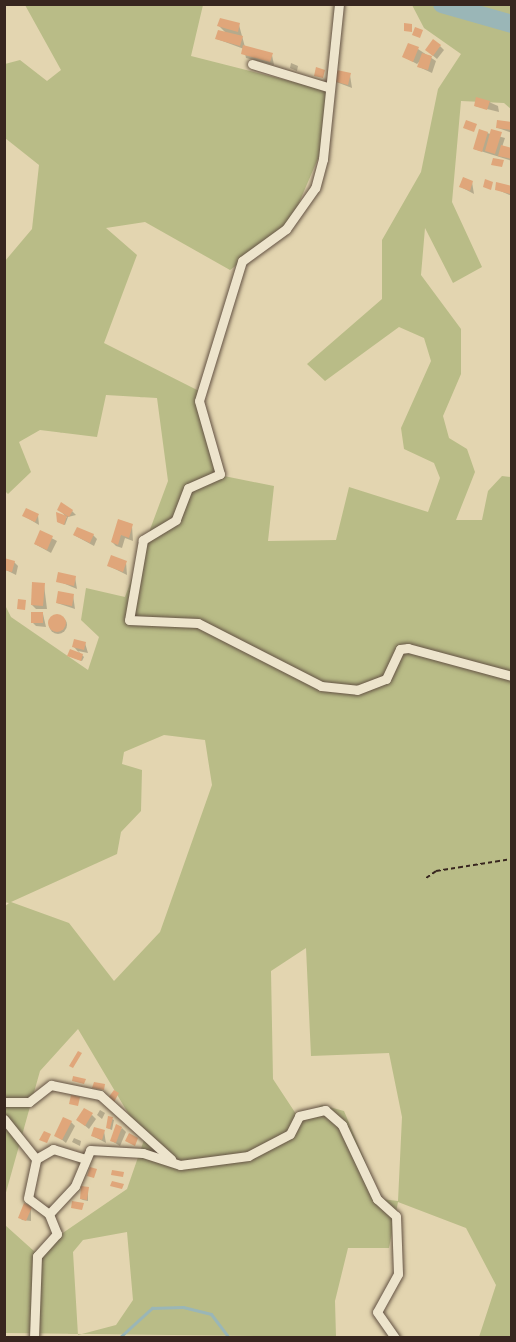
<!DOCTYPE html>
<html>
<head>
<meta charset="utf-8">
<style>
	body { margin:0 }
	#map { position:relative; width:516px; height:1342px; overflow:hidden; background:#e3d5b0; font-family:"Sorts Mill Goudy",serif }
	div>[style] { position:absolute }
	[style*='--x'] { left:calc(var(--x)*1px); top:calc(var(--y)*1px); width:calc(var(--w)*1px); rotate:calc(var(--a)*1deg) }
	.green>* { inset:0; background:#b9bc87 }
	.shadow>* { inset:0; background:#0003 }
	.round { border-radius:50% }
	.stream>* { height:3px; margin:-1.5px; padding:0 1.5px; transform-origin:1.5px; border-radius:1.5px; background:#9ab6b7 }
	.river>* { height:18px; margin:-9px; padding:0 9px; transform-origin:9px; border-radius:9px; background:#9ab6b7 }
	.building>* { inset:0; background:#e0a67a }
	.path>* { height:1.5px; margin-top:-0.75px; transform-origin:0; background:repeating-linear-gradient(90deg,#38261f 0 4.5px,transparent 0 7.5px) }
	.roads { filter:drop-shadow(0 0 2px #635243) drop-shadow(0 0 2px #635243) }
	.minor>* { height:9px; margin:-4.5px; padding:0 4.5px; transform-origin:4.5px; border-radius:4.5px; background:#ede4cc }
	span { translate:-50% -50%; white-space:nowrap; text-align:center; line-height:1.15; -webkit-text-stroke:4.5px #ede4cc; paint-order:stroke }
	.frame { position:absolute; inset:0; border:6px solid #38261f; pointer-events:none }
</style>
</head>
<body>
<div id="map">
	<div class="green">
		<div style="clip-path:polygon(evenodd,25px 5px,203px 5px,191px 56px,329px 91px,323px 147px,289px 226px,230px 270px,145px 222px,106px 228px,137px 255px,104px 343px,201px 392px,224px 476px,274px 486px,268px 541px,336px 540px,349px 487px,428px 512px,440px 478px,434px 463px,404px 449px,401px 428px,431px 361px,424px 338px,399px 327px,325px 381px,307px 364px,382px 299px,382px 240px,421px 172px,438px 89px,461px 54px,424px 28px,412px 5px,511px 5px,511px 109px,504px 103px,461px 101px,452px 202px,482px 267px,453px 283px,425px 228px,421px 275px,461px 329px,461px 374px,443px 416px,449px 438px,467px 449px,475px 472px,456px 520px,482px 520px,488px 491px,502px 476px,511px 477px,511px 1337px,479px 1337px,496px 1285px,466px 1228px,398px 1202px,389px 1248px,348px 1248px,335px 1301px,336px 1337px,5px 1333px,5px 1225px,35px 1252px,127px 1189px,144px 1140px,78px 1029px,40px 1071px,5px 1196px,4px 907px,9px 903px,4px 902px,5px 605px,11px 617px,88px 670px,99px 637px,81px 620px,86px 588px,125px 597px,168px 481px,157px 398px,106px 395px,97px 437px,40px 430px,19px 442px,31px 472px,8px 494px,5px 491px,5px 261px,32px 229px,39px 165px,5px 138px,5px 64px,20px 60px,47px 81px,61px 70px,25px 5px,164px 735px,205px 740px,212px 785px,160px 932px,114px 981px,69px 923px,11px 902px,117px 854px,121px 832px,141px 811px,142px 770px,122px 764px,124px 752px,164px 735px,25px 5px,306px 948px,311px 1056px,389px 1053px,402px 1117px,398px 1201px,381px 1199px,344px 1111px,322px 1105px,298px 1117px,273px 1079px,271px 971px,306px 948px,25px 5px,127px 1232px,133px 1300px,116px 1325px,78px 1335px,73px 1252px,83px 1240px,127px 1232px)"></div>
	</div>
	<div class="shadow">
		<div style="clip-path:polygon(239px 25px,245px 47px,272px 55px,274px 65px,246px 58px,244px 49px,217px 39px,227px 34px,219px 26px)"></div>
		<div style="clip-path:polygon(440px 46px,444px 50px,437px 59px,431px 54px)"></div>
		<div style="clip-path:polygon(418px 49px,436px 61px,432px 73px,419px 67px,422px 59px,417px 64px,404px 57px)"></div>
		<div style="clip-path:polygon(291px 63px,298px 66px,297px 71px,290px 68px)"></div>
		<div style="clip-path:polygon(350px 75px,352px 88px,331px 80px)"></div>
		<div style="clip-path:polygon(489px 102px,498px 106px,499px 112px,475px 106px)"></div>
		<div style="clip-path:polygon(512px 124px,512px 133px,498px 128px)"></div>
		<div style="clip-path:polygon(487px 133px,505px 138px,502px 147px,512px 149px,512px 161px,474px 149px)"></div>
		<div style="clip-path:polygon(472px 182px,474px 194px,461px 187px)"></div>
		<div style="clip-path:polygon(512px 188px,512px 196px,496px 189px)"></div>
		<div style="clip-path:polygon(59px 509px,72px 511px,76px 515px,68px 517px,65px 525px,58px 522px,57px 514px,67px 518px)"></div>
		<div style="clip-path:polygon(38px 515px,39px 525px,24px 516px)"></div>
		<div style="clip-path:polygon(132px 526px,133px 541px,125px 538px,122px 548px,116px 546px,112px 542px)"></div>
		<div style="clip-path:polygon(40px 532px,57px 541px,51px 553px,35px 544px)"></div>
		<div style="clip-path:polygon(74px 535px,93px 535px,97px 539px,94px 546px)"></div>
		<div style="clip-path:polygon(14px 562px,18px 566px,16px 575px,4px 569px)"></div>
		<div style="clip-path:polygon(126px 562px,127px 575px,109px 566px)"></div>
		<div style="clip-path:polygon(75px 577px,77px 589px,58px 581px)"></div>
		<div style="clip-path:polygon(44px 585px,47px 609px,36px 609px,32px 605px)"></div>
		<div style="clip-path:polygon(73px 595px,75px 609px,57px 603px)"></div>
		<div style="clip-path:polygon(43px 614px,46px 627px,36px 626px,32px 622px)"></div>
		<div class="round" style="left:49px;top:616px;width:18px;height:18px"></div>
		<div style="clip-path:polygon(85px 643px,88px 653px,78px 651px,84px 657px,82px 661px,69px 656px,81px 655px,74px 647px)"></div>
		<div style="clip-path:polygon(100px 1110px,105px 1113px,102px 1119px,97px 1115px)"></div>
		<div style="clip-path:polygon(92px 1115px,96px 1119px,89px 1129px,78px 1120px)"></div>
		<div style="clip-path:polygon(112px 1119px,114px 1120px,112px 1130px,107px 1128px)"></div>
		<div style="clip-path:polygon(71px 1122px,75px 1126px,66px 1143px,56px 1135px)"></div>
		<div style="clip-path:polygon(122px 1128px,126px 1132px,120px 1146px,112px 1141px)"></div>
		<div style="clip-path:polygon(104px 1131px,106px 1143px,93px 1136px)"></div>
		<div style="clip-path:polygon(74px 1138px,81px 1141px,80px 1146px,72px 1142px)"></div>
		<div style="clip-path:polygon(88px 1188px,88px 1201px,83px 1200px,81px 1199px)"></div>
		<div style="clip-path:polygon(31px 1208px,31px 1221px,22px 1220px,20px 1217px)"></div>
	</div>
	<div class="stream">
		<div style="--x:119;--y:1338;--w:45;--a:-42.3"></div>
		<div style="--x:152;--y:1308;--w:31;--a:-2"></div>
		<div style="--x:183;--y:1307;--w:29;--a:14"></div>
		<div style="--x:211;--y:1314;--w:30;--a:53"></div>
	</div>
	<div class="river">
		<div style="--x:442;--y:4;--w:73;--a:15.9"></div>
	</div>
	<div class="building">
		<div style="clip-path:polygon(220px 18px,240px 23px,238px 32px,217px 26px)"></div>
		<div style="clip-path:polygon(404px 23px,412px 24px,412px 32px,404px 31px)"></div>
		<div style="clip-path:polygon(415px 27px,423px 30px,420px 38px,412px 35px)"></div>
		<div style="clip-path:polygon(218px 30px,243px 36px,240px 46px,215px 39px)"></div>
		<div style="clip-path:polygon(433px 39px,441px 45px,433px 56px,425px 50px)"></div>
		<div style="clip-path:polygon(408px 43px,419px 47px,413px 62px,402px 57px)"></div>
		<div style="clip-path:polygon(243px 45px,273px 53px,270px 62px,241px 54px)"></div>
		<div style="clip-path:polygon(422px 53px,432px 56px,428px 70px,417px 67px)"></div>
		<div style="clip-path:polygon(316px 67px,325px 70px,323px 78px,314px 76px)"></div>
		<div style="clip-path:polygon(332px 69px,351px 73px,348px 85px,329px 80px)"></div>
		<div style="clip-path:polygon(476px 97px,490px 101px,487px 110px,474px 106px)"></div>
		<div style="clip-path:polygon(466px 120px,477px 124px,474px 132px,463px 128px)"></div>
		<div style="clip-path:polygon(497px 120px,512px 122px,511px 130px,496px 128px)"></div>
		<div style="clip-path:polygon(479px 129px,488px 132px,482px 152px,473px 149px)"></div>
		<div style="clip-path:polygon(491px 129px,502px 132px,495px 154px,485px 151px)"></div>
		<div style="clip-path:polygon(501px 145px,512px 148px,512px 159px,498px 156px)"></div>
		<div style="clip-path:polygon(493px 158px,504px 160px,502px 167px,491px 165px)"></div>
		<div style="clip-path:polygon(463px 177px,473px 181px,470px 191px,459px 187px)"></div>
		<div style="clip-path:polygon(485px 179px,493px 182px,491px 190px,483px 187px)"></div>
		<div style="clip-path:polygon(496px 182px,512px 186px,510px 194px,495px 190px)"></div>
		<div style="clip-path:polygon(61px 502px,73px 510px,69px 517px,57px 510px)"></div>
		<div style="clip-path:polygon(26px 508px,39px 514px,35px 522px,22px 516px)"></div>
		<div style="clip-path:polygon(56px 512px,67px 516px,64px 525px,57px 522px)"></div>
		<div style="clip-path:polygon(118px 519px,133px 524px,129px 538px,121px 535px,118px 545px,111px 542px)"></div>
		<div style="clip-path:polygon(77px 527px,94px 534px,90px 543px,73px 535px)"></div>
		<div style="clip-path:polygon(40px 530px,53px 536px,47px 550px,34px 544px)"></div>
		<div style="clip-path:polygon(111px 555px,127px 561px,123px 572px,107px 566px)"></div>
		<div style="clip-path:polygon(4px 558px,15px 561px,12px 572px,4px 570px)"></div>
		<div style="clip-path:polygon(58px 572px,76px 576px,74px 586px,56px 582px)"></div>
		<div style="clip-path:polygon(32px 582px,45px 583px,43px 606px,31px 605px)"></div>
		<div style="clip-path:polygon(58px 591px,74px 594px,72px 606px,56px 603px)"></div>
		<div style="clip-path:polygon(18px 599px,26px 600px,25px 610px,17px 609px)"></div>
		<div style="clip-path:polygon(31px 612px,43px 612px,43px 623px,31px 623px)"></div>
		<div class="round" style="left:48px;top:614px;width:18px;height:18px"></div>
		<div style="clip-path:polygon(74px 639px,86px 642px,84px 650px,72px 647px)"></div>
		<div style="clip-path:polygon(70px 649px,83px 654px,81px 661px,67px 656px)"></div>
		<div style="clip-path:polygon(78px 1051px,82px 1053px,73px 1068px,69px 1066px)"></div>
		<div style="clip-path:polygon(73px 1076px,86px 1079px,84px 1084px,72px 1081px)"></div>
		<div style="clip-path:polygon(94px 1082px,105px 1084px,104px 1090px,92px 1088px)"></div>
		<div style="clip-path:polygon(114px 1090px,119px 1093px,114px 1102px,108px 1098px)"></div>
		<div style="clip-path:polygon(71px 1095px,80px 1097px,78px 1106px,69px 1104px)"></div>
		<div style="clip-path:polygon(84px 1108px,93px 1113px,85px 1126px,76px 1120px)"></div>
		<div style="clip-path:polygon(108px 1116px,113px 1117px,110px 1129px,106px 1128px)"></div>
		<div style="clip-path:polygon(63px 1117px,72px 1121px,62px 1140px,54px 1136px)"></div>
		<div style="clip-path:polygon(116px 1124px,122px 1127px,116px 1143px,110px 1141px)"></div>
		<div style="clip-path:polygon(94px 1127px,105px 1130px,102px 1140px,91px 1136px)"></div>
		<div style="clip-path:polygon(44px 1131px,51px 1134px,47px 1143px,39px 1140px)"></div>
		<div style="clip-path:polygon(129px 1133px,138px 1138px,135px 1146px,125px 1141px)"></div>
		<div style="clip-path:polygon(90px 1167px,97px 1169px,94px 1178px,87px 1176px)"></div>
		<div style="clip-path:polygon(112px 1170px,124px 1172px,123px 1177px,111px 1175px)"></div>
		<div style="clip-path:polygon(112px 1181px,124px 1184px,122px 1189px,110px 1186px)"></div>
		<div style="clip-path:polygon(81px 1186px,89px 1187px,87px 1200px,80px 1199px)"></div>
		<div style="clip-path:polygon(72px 1201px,84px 1203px,82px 1210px,71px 1208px)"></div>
		<div style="clip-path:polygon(24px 1203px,32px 1207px,26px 1221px,18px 1218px)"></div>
	</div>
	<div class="path">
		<div style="--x:426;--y:878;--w:12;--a:-35"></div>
		<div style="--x:436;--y:871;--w:77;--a:-9"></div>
	</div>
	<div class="roads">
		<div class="minor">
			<div style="--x:339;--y:4;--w:156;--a:95.9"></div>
			<div style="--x:323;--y:159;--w:30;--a:105"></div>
			<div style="--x:315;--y:188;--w:50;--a:125.3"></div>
			<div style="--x:286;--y:229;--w:54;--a:144"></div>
			<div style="--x:242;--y:261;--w:146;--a:107.1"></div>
			<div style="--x:199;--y:401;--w:76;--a:74"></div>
			<div style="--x:220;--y:474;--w:35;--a:156"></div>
			<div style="--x:188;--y:488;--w:34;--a:111"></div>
			<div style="--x:176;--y:520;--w:39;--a:149"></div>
			<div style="--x:143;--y:540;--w:81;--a:99.9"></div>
			<div style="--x:129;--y:620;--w:69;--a:2.5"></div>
			<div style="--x:198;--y:623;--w:138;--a:27.1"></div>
			<div style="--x:321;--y:686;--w:36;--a:6"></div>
			<div style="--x:357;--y:690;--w:31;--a:-21"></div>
			<div style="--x:386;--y:679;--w:33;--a:-65"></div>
			<div style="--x:400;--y:649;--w:8;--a:-7"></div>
			<div style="--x:408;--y:648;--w:108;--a:15.1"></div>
			<div style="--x:252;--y:64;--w:78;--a:17"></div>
			<div style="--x:4;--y:1102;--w:25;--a:0"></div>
			<div style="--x:29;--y:1102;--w:28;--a:-38"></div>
			<div style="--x:51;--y:1085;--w:50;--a:11.5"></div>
			<div style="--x:100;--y:1095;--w:96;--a:42"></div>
			<div style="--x:4;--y:1119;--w:51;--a:51.3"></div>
			<div style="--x:36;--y:1159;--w:20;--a:-30"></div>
			<div style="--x:53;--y:1149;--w:34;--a:17"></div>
			<div style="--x:49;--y:1214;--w:38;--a:-47"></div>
			<div style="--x:75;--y:1186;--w:39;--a:-67"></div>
			<div style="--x:90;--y:1150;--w:53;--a:3.2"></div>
			<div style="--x:143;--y:1153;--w:39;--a:18"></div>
			<div style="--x:180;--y:1165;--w:69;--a:-7.5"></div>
			<div style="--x:248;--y:1156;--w:47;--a:-27.6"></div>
			<div style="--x:290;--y:1134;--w:20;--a:-63"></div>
			<div style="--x:299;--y:1116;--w:27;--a:-13"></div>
			<div style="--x:325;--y:1110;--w:23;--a:41"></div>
			<div style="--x:342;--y:1125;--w:82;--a:64.7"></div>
			<div style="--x:377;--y:1199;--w:25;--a:42"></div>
			<div style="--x:396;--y:1216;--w:58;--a:88"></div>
			<div style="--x:398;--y:1274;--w:43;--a:118.9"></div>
			<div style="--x:377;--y:1312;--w:32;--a:55"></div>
			<div style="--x:34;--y:1338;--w:82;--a:-87.9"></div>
			<div style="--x:37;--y:1256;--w:30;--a:-48"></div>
			<div style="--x:57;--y:1234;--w:22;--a:-112"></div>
			<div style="--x:49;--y:1214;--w:26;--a:-143"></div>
			<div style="--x:28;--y:1198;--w:40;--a:-78"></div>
		</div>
	</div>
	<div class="frame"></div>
</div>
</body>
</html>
